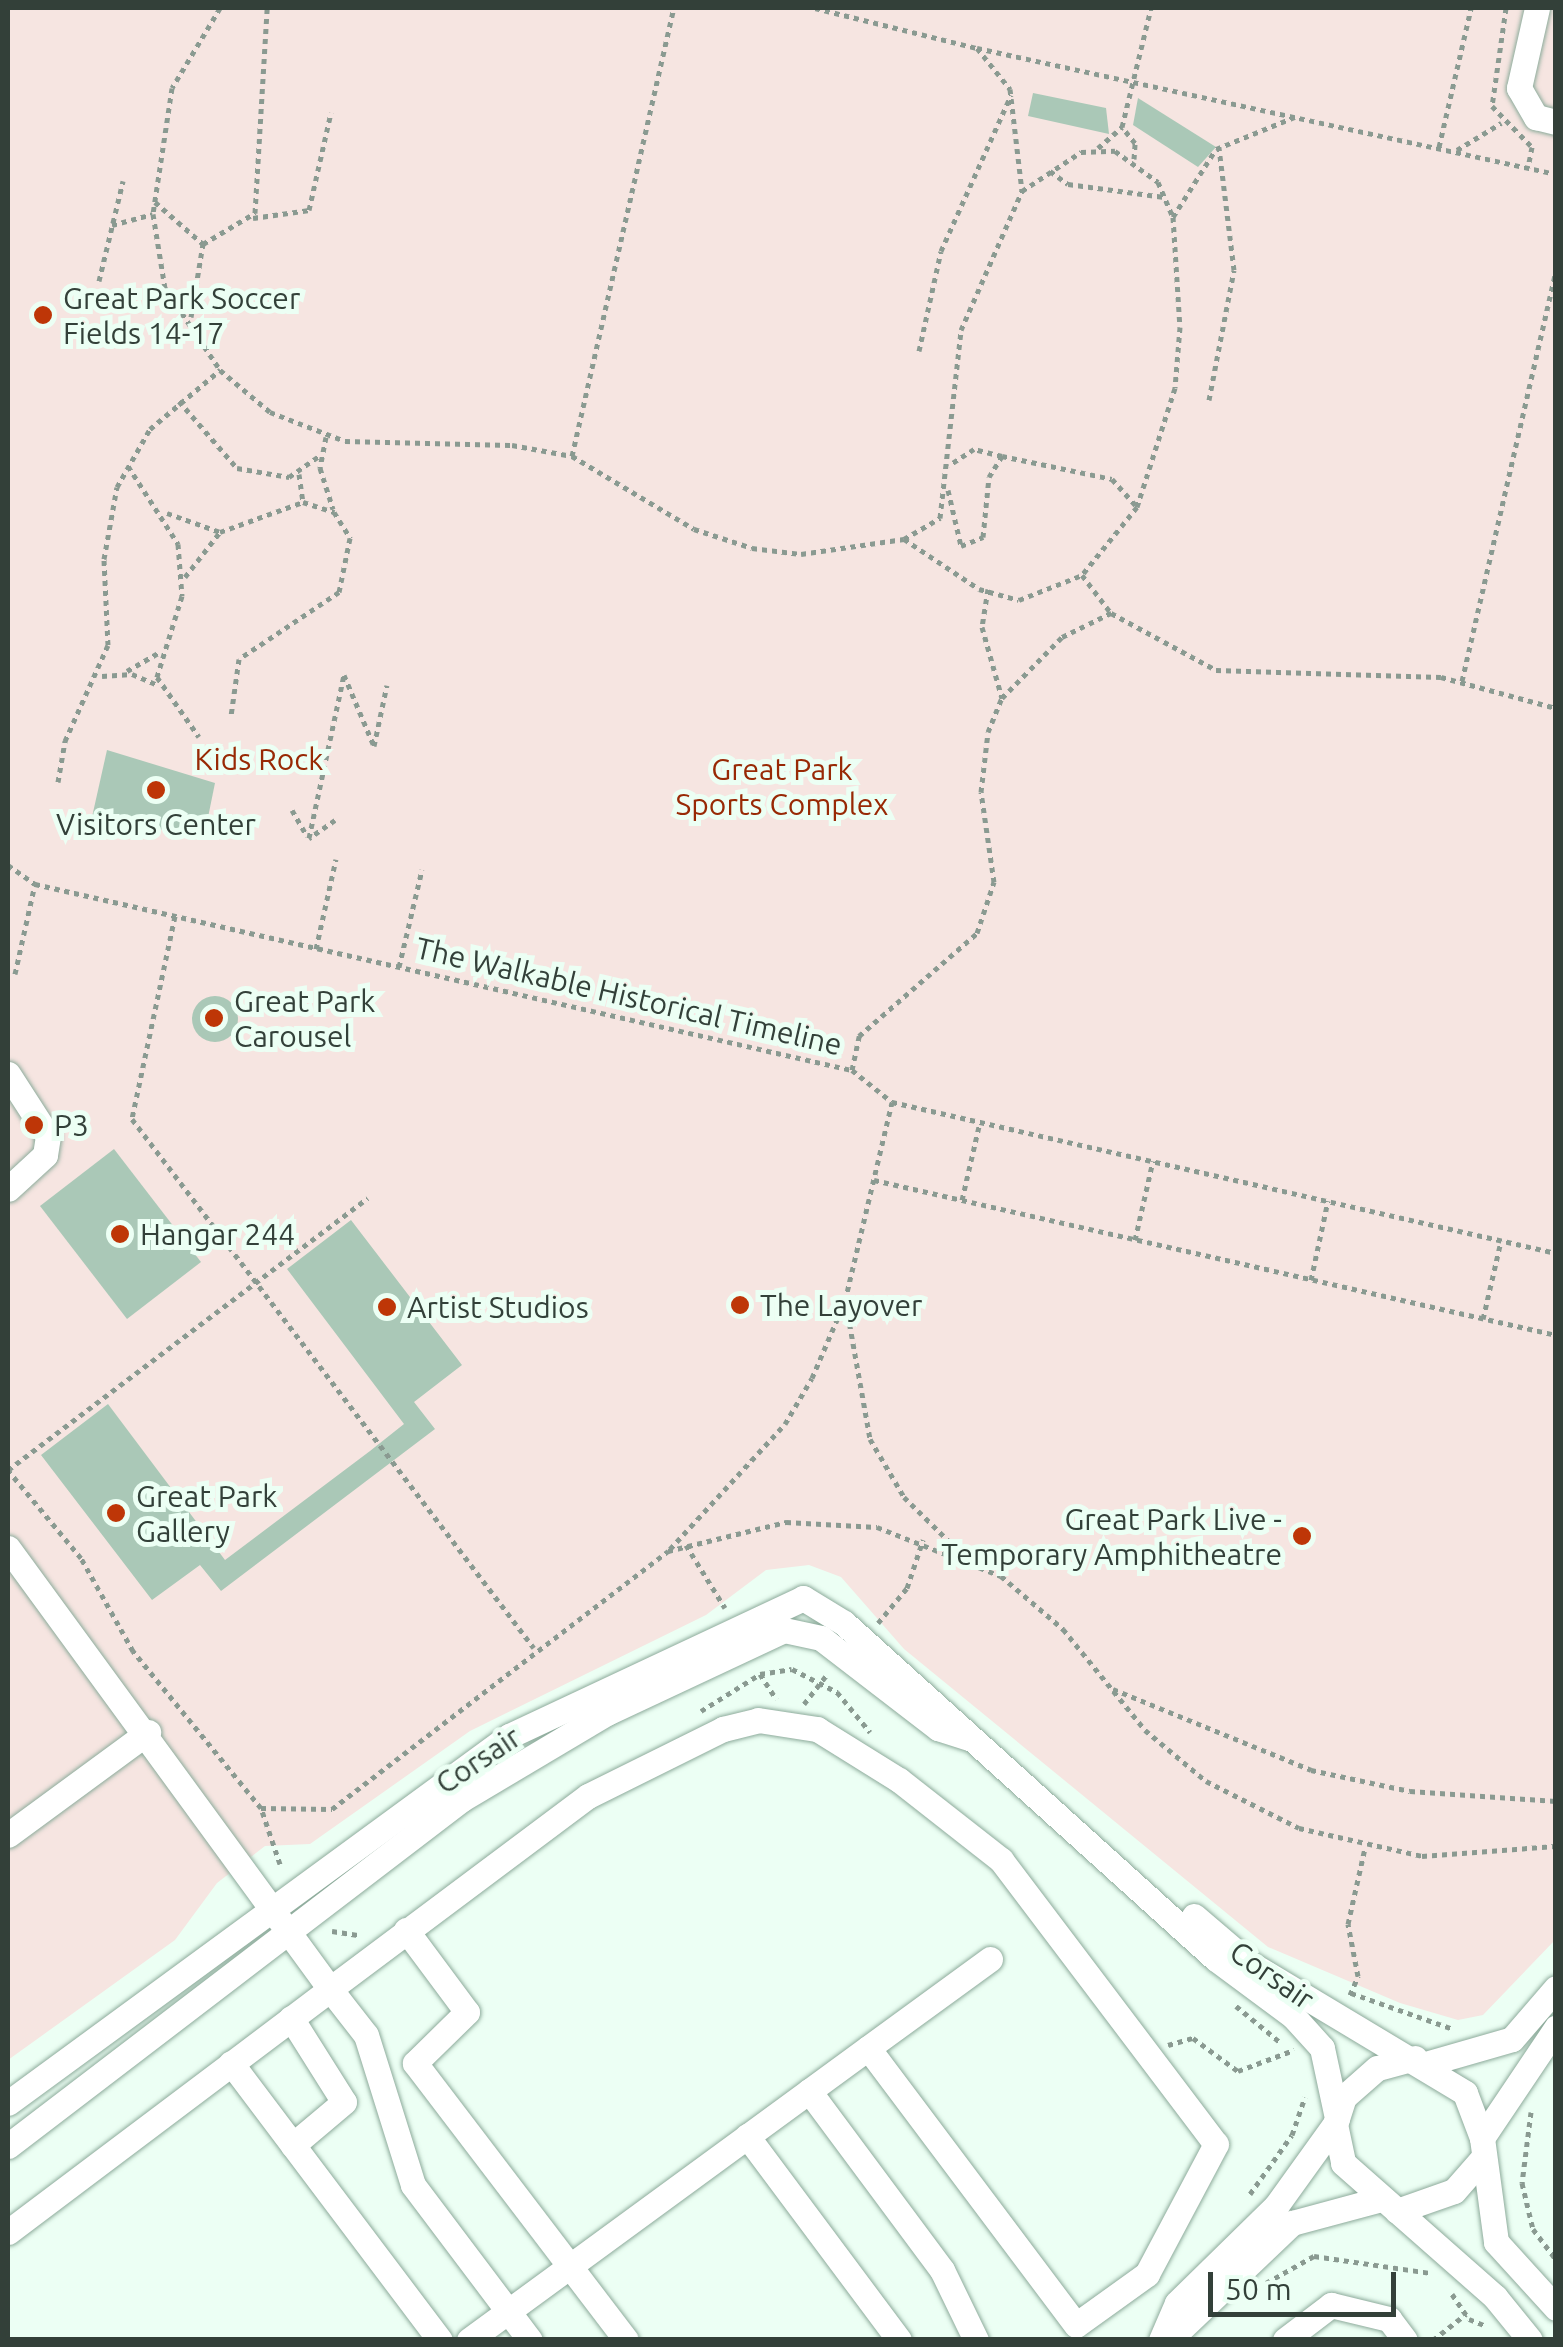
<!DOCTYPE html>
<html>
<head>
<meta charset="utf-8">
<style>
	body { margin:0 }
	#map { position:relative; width:1563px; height:2347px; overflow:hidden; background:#ecfff4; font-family:Ubuntu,sans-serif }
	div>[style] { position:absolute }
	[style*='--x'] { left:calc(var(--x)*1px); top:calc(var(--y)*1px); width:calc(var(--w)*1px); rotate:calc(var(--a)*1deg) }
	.green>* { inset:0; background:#f6e5e1 }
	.building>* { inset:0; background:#aac8b7 }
	.round { border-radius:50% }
	.path>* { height:5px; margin-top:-2.5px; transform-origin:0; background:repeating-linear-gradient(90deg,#8a9a91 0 5px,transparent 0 10px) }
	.roads { filter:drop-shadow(0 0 2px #8dab9b) drop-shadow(0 0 2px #8dab9b) }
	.minor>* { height:25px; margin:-12.5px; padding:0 12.5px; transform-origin:12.5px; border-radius:12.5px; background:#fff }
	.dots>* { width:28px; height:28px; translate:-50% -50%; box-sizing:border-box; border:5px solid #ecfff4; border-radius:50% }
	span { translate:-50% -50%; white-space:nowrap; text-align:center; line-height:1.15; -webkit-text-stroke:10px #ecfff4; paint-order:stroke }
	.poi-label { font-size:30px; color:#334039 }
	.left { translate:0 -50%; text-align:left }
	.right { translate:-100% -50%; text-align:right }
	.park-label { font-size:30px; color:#982905 }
	.street-label { font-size:30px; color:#334039 }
	.frame { position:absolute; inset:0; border:10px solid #334039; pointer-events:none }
	.scale { position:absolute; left:1208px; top:2272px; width:188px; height:45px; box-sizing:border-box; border:5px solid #334039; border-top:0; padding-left:12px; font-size:30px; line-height:35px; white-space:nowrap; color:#334039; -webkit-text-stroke:8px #ecfff4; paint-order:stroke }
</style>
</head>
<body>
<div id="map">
	<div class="green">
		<div style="clip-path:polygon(8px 8px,1555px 8px,1555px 1940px,1483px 2015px,1458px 2020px,1400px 2003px,1268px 1947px,904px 1649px,841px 1577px,809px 1565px,766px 1570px,706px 1615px,470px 1731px,310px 1844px,265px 1846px,217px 1883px,175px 1940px,8px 2060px)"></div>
	</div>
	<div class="building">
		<div style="clip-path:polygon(1033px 93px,1106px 108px,1109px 134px,1028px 116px)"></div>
		<div style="clip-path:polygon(1138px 98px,1216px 147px,1198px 167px,1133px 125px)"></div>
		<div style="clip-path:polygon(107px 750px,215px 783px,204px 837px,92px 817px)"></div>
		<div class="round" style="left:192px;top:996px;width:46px;height:46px"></div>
		<div style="clip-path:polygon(114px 1149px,201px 1262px,127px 1319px,40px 1206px)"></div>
		<div style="clip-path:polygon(351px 1220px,462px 1365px,414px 1402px,435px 1429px,221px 1591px,200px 1565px,152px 1600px,41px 1455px,108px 1404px,225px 1560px,370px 1451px,404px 1424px,287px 1269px)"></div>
	</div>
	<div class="path">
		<div style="--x:220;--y:8;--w:93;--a:121"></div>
		<div style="--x:172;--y:88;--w:127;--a:98.6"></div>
		<div style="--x:153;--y:214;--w:75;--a:80.8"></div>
		<div style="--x:165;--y:288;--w:99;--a:56.1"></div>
		<div style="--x:220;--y:370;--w:65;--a:40"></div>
		<div style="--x:270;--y:412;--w:80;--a:21.1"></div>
		<div style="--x:345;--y:441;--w:167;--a:1.4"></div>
		<div style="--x:512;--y:445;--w:61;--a:10.4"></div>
		<div style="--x:572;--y:456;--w:459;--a:-77.2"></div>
		<div style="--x:815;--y:8;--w:167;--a:13.9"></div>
		<div style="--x:977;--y:48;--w:53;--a:51.2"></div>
		<div style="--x:1010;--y:89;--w:103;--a:83.3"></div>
		<div style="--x:1506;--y:8;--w:99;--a:98.1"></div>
		<div style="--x:1492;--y:106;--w:57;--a:45.7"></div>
		<div style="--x:1532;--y:147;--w:21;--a:101"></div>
		<div style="--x:977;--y:48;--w:593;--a:12.28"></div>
		<div style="--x:1439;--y:147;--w:143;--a:-77"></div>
		<div style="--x:1098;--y:148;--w:32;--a:-41"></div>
		<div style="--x:1457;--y:150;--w:52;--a:-31.5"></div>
		<div style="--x:1134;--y:159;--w:16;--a:-86"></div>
		<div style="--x:1135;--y:143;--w:21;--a:-129"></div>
		<div style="--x:1122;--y:127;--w:122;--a:-76.3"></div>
		<div style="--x:1050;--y:171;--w:22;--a:36"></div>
		<div style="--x:1068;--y:184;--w:97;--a:7.7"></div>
		<div style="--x:155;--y:202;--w:64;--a:41.2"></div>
		<div style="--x:1173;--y:217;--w:80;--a:-57.7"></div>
		<div style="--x:1216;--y:149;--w:85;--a:-22.1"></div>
		<div style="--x:253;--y:218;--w:57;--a:-8.1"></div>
		<div style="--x:309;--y:210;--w:100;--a:-77.3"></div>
		<div style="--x:112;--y:225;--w:42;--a:-15"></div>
		<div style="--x:99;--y:281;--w:103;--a:-76.5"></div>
		<div style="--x:191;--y:317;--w:74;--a:-80.7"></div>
		<div style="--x:203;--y:244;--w:61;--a:-30.8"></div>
		<div style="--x:255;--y:213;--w:205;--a:-86.6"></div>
		<div style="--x:919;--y:351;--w:102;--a:-77.6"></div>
		<div style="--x:941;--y:251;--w:171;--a:-65.8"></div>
		<div style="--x:1209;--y:400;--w:132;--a:-79.1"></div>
		<div style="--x:1234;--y:270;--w:124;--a:-97"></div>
		<div style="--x:179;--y:401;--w:89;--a:49.1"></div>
		<div style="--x:237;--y:468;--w:53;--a:9.8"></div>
		<div style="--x:289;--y:477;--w:38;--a:-35"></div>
		<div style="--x:326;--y:437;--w:32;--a:101"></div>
		<div style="--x:320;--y:468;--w:43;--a:72.4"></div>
		<div style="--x:572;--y:456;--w:142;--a:30.9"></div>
		<div style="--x:694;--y:529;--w:61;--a:18.1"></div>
		<div style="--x:752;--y:548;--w:49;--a:7"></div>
		<div style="--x:801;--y:554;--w:104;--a:-8.3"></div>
		<div style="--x:904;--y:539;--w:90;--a:33.7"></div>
		<div style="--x:979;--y:589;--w:41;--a:15.4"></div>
		<div style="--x:1019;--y:600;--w:68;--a:-21.6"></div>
		<div style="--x:1082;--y:575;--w:48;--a:52.7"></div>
		<div style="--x:1002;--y:456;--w:112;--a:11.8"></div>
		<div style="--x:1112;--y:479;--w:38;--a:48"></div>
		<div style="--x:128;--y:466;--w:93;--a:57.3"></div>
		<div style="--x:178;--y:544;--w:52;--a:85.6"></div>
		<div style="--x:182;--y:596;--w:85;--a:107.2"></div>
		<div style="--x:157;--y:677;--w:73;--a:55"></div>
		<div style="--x:299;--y:474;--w:28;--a:82"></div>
		<div style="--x:948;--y:490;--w:57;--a:76.9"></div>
		<div style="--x:961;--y:546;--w:24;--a:-22"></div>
		<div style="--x:983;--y:537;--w:60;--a:-84.3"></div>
		<div style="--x:989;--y:477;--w:25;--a:-58"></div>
		<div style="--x:1002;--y:456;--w:29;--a:-166"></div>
		<div style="--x:974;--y:449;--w:30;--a:147"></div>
		<div style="--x:167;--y:513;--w:56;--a:19.7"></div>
		<div style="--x:904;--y:539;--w:42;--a:-30.3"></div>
		<div style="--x:940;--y:518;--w:189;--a:-83.6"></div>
		<div style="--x:961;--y:330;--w:152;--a:-66.3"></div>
		<div style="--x:1022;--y:191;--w:71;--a:-33.5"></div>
		<div style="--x:1081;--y:152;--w:34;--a:-2"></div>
		<div style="--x:1115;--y:151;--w:53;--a:35.8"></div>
		<div style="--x:1158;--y:182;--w:38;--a:67"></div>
		<div style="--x:1173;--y:217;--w:110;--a:86.4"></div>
		<div style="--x:1180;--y:327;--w:61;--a:94.7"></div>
		<div style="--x:1175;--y:388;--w:125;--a:107.7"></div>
		<div style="--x:1137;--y:507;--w:87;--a:129"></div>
		<div style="--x:185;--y:577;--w:57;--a:-52.1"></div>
		<div style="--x:220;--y:532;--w:88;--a:-19.9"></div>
		<div style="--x:303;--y:502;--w:33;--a:18"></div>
		<div style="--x:334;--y:512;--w:31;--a:58"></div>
		<div style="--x:350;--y:538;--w:55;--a:101.5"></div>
		<div style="--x:339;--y:592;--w:120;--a:146.2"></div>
		<div style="--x:239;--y:659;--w:58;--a:98"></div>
		<div style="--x:988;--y:589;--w:38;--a:99"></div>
		<div style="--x:982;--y:627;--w:74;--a:74.3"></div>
		<div style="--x:127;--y:671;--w:38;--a:-30"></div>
		<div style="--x:102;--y:676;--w:30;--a:-4"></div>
		<div style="--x:132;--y:674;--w:28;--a:23"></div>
		<div style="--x:1462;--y:681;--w:420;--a:-77.1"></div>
		<div style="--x:58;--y:782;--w:42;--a:-80.3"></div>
		<div style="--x:65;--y:741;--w:105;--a:-65.9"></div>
		<div style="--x:108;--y:645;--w:86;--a:-92.7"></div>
		<div style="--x:104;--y:559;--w:73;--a:-79.8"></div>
		<div style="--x:117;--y:487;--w:67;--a:-60.4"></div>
		<div style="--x:150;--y:429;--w:92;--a:-40.1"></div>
		<div style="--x:292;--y:810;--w:30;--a:60"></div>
		<div style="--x:335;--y:820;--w:32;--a:145"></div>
		<div style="--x:309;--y:838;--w:167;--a:-77.9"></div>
		<div style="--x:344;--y:675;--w:77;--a:67.1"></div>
		<div style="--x:374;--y:746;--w:62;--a:-78"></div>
		<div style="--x:8;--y:865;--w:33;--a:35"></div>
		<div style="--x:35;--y:884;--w:838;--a:12.83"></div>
		<div style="--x:852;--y:1070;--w:51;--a:38.7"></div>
		<div style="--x:892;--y:1102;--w:681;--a:12.81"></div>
		<div style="--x:175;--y:916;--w:208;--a:102"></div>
		<div style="--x:132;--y:1119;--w:664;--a:52.77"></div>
		<div style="--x:316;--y:949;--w:92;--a:-77.5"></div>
		<div style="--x:399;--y:967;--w:100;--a:-76.7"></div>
		<div style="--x:15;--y:974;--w:92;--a:-77.5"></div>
		<div style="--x:852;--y:1070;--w:35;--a:-78"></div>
		<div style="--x:859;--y:1036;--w:157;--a:-41.1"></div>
		<div style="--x:977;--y:933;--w:54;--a:-71.6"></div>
		<div style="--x:994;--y:882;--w:91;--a:-98.2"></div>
		<div style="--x:981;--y:792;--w:60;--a:-83.3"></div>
		<div style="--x:988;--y:732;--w:37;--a:-68"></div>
		<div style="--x:1002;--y:698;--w:86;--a:-45.5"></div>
		<div style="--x:1062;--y:637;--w:55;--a:-26.1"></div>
		<div style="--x:1111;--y:613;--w:119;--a:28.5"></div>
		<div style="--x:1216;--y:670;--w:225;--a:1.8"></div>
		<div style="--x:1441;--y:677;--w:119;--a:15.1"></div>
		<div style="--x:874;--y:1180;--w:699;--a:12.8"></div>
		<div style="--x:962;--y:1200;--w:80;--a:-77"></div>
		<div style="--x:1135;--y:1240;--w:81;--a:-77.2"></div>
		<div style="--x:1311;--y:1280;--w:81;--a:-77.9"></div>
		<div style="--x:846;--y:1304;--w:137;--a:79.9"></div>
		<div style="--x:870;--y:1439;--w:67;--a:59.6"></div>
		<div style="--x:904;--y:1497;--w:78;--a:44.5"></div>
		<div style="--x:1483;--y:1319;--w:80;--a:-77"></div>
		<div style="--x:686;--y:1545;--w:74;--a:58.2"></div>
		<div style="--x:670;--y:1549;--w:170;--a:-47.4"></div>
		<div style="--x:785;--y:1424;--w:53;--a:-59.6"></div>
		<div style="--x:812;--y:1378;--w:84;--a:-66.8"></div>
		<div style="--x:845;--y:1301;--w:204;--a:-76.7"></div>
		<div style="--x:878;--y:1623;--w:45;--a:-50.4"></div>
		<div style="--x:907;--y:1588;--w:51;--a:-71.6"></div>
		<div style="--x:760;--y:1674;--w:30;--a:57"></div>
		<div style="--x:1113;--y:1689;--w:214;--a:22.2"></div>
		<div style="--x:1311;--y:1770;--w:101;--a:12"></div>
		<div style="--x:1410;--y:1791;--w:146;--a:3.9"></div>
		<div style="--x:804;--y:1704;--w:39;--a:-52"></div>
		<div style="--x:701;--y:1711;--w:70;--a:-32.1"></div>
		<div style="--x:760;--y:1674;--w:32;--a:-9"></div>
		<div style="--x:792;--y:1669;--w:51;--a:27.1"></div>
		<div style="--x:837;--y:1692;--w:52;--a:50.5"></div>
		<div style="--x:261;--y:1808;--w:203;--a:-129.2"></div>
		<div style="--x:133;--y:1651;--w:107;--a:-119.2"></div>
		<div style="--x:81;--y:1558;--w:114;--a:-129.7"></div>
		<div style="--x:8;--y:1470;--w:451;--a:-37.1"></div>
		<div style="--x:280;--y:1864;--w:59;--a:-108.7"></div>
		<div style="--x:261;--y:1808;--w:71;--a:0.8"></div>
		<div style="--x:332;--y:1809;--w:424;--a:-37.5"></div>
		<div style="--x:668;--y:1551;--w:122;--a:-13.8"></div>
		<div style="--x:786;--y:1522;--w:91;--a:3.1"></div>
		<div style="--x:877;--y:1527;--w:133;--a:21.6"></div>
		<div style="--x:1001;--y:1576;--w:82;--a:40.5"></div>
		<div style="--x:1063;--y:1629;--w:130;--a:50.9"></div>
		<div style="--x:1145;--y:1730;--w:80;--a:39.9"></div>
		<div style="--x:1206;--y:1781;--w:104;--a:26.8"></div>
		<div style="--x:1299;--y:1828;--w:126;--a:12.8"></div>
		<div style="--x:1422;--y:1856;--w:134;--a:-4.3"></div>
		<div style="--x:332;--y:1931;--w:26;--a:9"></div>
		<div style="--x:1351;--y:1993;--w:108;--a:19.4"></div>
		<div style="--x:1350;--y:1995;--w:21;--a:-67"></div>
		<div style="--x:1358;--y:1976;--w:53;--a:-100.9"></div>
		<div style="--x:1348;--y:1924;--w:78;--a:-77.4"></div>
		<div style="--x:1236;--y:2006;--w:58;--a:39.4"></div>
		<div style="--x:1168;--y:2045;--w:26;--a:-16"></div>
		<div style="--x:1193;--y:2038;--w:56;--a:36.3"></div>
		<div style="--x:1238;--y:2071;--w:60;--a:-20.6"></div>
		<div style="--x:1531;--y:2112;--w:72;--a:97.2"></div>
		<div style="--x:1522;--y:2183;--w:47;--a:76.6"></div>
		<div style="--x:1533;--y:2229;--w:38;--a:53"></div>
		<div style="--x:1250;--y:2194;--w:72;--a:-54.6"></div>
		<div style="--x:1292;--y:2135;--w:40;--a:-71.1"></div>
		<div style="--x:1266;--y:2283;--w:55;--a:-29.4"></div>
		<div style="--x:1314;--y:2256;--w:117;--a:8.3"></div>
		<div style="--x:1452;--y:2294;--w:30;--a:56"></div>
		<div style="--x:1469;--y:2319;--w:18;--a:22"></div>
		<div style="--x:1433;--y:2340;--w:42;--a:-38.2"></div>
	</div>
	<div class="roads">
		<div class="minor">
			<div style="--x:1537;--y:8;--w:82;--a:102.7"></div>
			<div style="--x:1519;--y:88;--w:34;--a:60"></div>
			<div style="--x:1536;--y:117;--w:21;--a:14"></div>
			<div style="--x:8;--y:1074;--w:74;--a:57.2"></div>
			<div style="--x:48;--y:1136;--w:19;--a:99"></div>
			<div style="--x:45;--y:1155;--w:50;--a:137.4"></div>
			<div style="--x:8;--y:1548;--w:546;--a:53.86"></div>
			<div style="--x:330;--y:1989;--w:322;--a:-36.8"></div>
			<div style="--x:588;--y:1796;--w:151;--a:-26.4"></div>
			<div style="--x:723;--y:1729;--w:36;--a:-14"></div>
			<div style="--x:758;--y:1720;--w:60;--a:8.7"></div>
			<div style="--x:817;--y:1729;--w:97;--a:31.9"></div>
			<div style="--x:899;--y:1780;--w:130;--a:38.1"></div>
			<div style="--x:1001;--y:1860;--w:356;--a:52.9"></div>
			<div style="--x:1216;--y:2144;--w:147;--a:118"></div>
			<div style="--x:1147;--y:2274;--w:87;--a:144.3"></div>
			<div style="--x:1076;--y:2325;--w:346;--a:-126.9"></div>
			<div style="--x:868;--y:2048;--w:151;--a:-36.1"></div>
			<div style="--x:8;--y:1835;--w:174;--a:-36.3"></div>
			<div style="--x:1194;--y:1916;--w:72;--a:40.5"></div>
			<div style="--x:1249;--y:1963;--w:252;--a:31"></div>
			<div style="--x:1465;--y:2093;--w:48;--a:69.3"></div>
			<div style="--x:1482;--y:2138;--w:105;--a:82.3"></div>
			<div style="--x:1496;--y:2242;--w:89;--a:47.7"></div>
			<div style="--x:406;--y:1930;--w:102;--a:53.4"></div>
			<div style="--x:467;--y:2012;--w:73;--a:135.6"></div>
			<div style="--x:415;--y:2063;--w:348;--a:52.7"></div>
			<div style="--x:291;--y:2018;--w:99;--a:57.8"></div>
			<div style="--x:344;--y:2102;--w:67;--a:139.9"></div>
			<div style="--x:1415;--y:2058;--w:39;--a:165"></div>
			<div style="--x:1377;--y:2068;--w:44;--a:138.7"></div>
			<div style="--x:1344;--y:2097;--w:28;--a:108"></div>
			<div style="--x:1335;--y:2124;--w:40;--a:78"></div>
			<div style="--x:1343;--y:2163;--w:203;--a:41.4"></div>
			<div style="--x:1495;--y:2297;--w:55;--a:50.9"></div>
			<div style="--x:231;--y:2063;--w:347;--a:53"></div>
			<div style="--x:1429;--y:2063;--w:86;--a:-16.1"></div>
			<div style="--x:1512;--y:2039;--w:67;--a:-49.2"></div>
			<div style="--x:809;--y:2091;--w:223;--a:53.4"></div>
			<div style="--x:942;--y:2270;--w:78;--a:64.1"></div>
			<div style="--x:8;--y:2103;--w:621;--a:-36.22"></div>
			<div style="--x:509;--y:1736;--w:325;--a:-25.1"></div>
			<div style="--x:803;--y:1598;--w:48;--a:31.4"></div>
			<div style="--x:844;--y:1623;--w:501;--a:42.09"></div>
			<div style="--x:1216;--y:1959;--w:96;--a:36.5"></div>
			<div style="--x:1293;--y:2016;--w:43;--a:47.8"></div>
			<div style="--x:1322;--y:2048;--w:72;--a:77.9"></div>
			<div style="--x:747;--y:2136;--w:254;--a:53.3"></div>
			<div style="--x:1482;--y:2138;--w:133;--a:-56.1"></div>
			<div style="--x:8;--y:2146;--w:571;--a:-37.39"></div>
			<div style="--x:462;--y:1799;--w:169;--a:-30.7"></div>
			<div style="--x:607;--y:1713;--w:195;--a:-25.1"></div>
			<div style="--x:784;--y:1630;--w:38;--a:12"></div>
			<div style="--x:821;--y:1638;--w:148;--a:37.6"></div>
			<div style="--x:938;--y:1728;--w:32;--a:18"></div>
			<div style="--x:1397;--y:2211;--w:60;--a:-19.3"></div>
			<div style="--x:1454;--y:2191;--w:41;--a:-48.9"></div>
			<div style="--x:8;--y:2232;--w:403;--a:-37"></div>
			<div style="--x:330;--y:1989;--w:58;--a:52"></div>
			<div style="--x:366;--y:2035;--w:157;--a:72.6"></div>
			<div style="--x:413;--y:2185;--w:194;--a:53"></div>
			<div style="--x:469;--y:2340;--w:494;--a:-36.2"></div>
			<div style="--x:1161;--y:2340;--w:40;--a:-66.6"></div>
			<div style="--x:1177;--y:2303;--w:139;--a:-44.4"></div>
			<div style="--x:1276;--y:2206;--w:101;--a:-54.3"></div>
			<div style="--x:1169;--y:2340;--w:170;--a:-43.6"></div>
			<div style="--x:1292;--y:2223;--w:88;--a:-15.1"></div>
			<div style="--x:1285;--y:2340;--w:58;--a:-37.3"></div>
			<div style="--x:1331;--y:2305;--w:60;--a:13.6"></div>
			<div style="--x:1389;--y:2319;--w:26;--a:53"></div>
		</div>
	</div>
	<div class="dots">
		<div style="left:43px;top:315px;background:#be3607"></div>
		<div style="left:156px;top:790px;background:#be3607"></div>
		<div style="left:214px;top:1018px;background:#be3607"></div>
		<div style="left:34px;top:1125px;background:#be3607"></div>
		<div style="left:120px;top:1234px;background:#be3607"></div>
		<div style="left:740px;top:1305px;background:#be3607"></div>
		<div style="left:387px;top:1307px;background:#be3607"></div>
		<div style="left:116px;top:1513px;background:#be3607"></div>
		<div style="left:1302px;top:1536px;background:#be3607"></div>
	</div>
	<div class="poi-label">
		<span class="left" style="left:63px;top:315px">Great Park Soccer<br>Fields 14-17</span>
		<span style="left:156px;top:824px">Visitors Center</span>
		<span class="left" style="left:234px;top:1018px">Great Park<br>Carousel</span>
		<span class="left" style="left:54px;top:1125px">P3</span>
		<span class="left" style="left:140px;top:1234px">Hangar 244</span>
		<span class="left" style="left:760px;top:1305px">The Layover</span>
		<span class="left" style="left:407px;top:1307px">Artist Studios</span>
		<span class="left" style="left:136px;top:1513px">Great Park<br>Gallery</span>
		<span class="right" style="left:1282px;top:1536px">Great Park Live -<br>Temporary Amphitheatre</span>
	</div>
	<div class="park-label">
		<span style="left:259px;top:759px">Kids Rock</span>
		<span style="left:782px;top:786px">Great Park<br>Sports Complex</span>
	</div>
	<div class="street-label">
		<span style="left:629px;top:996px;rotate:13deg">The Walkable Historical Timeline</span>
		<span style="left:478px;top:1760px;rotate:-34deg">Corsair</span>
		<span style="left:1272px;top:1975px;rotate:35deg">Corsair</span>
	</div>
	<div class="frame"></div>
	<div class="scale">50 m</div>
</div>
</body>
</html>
